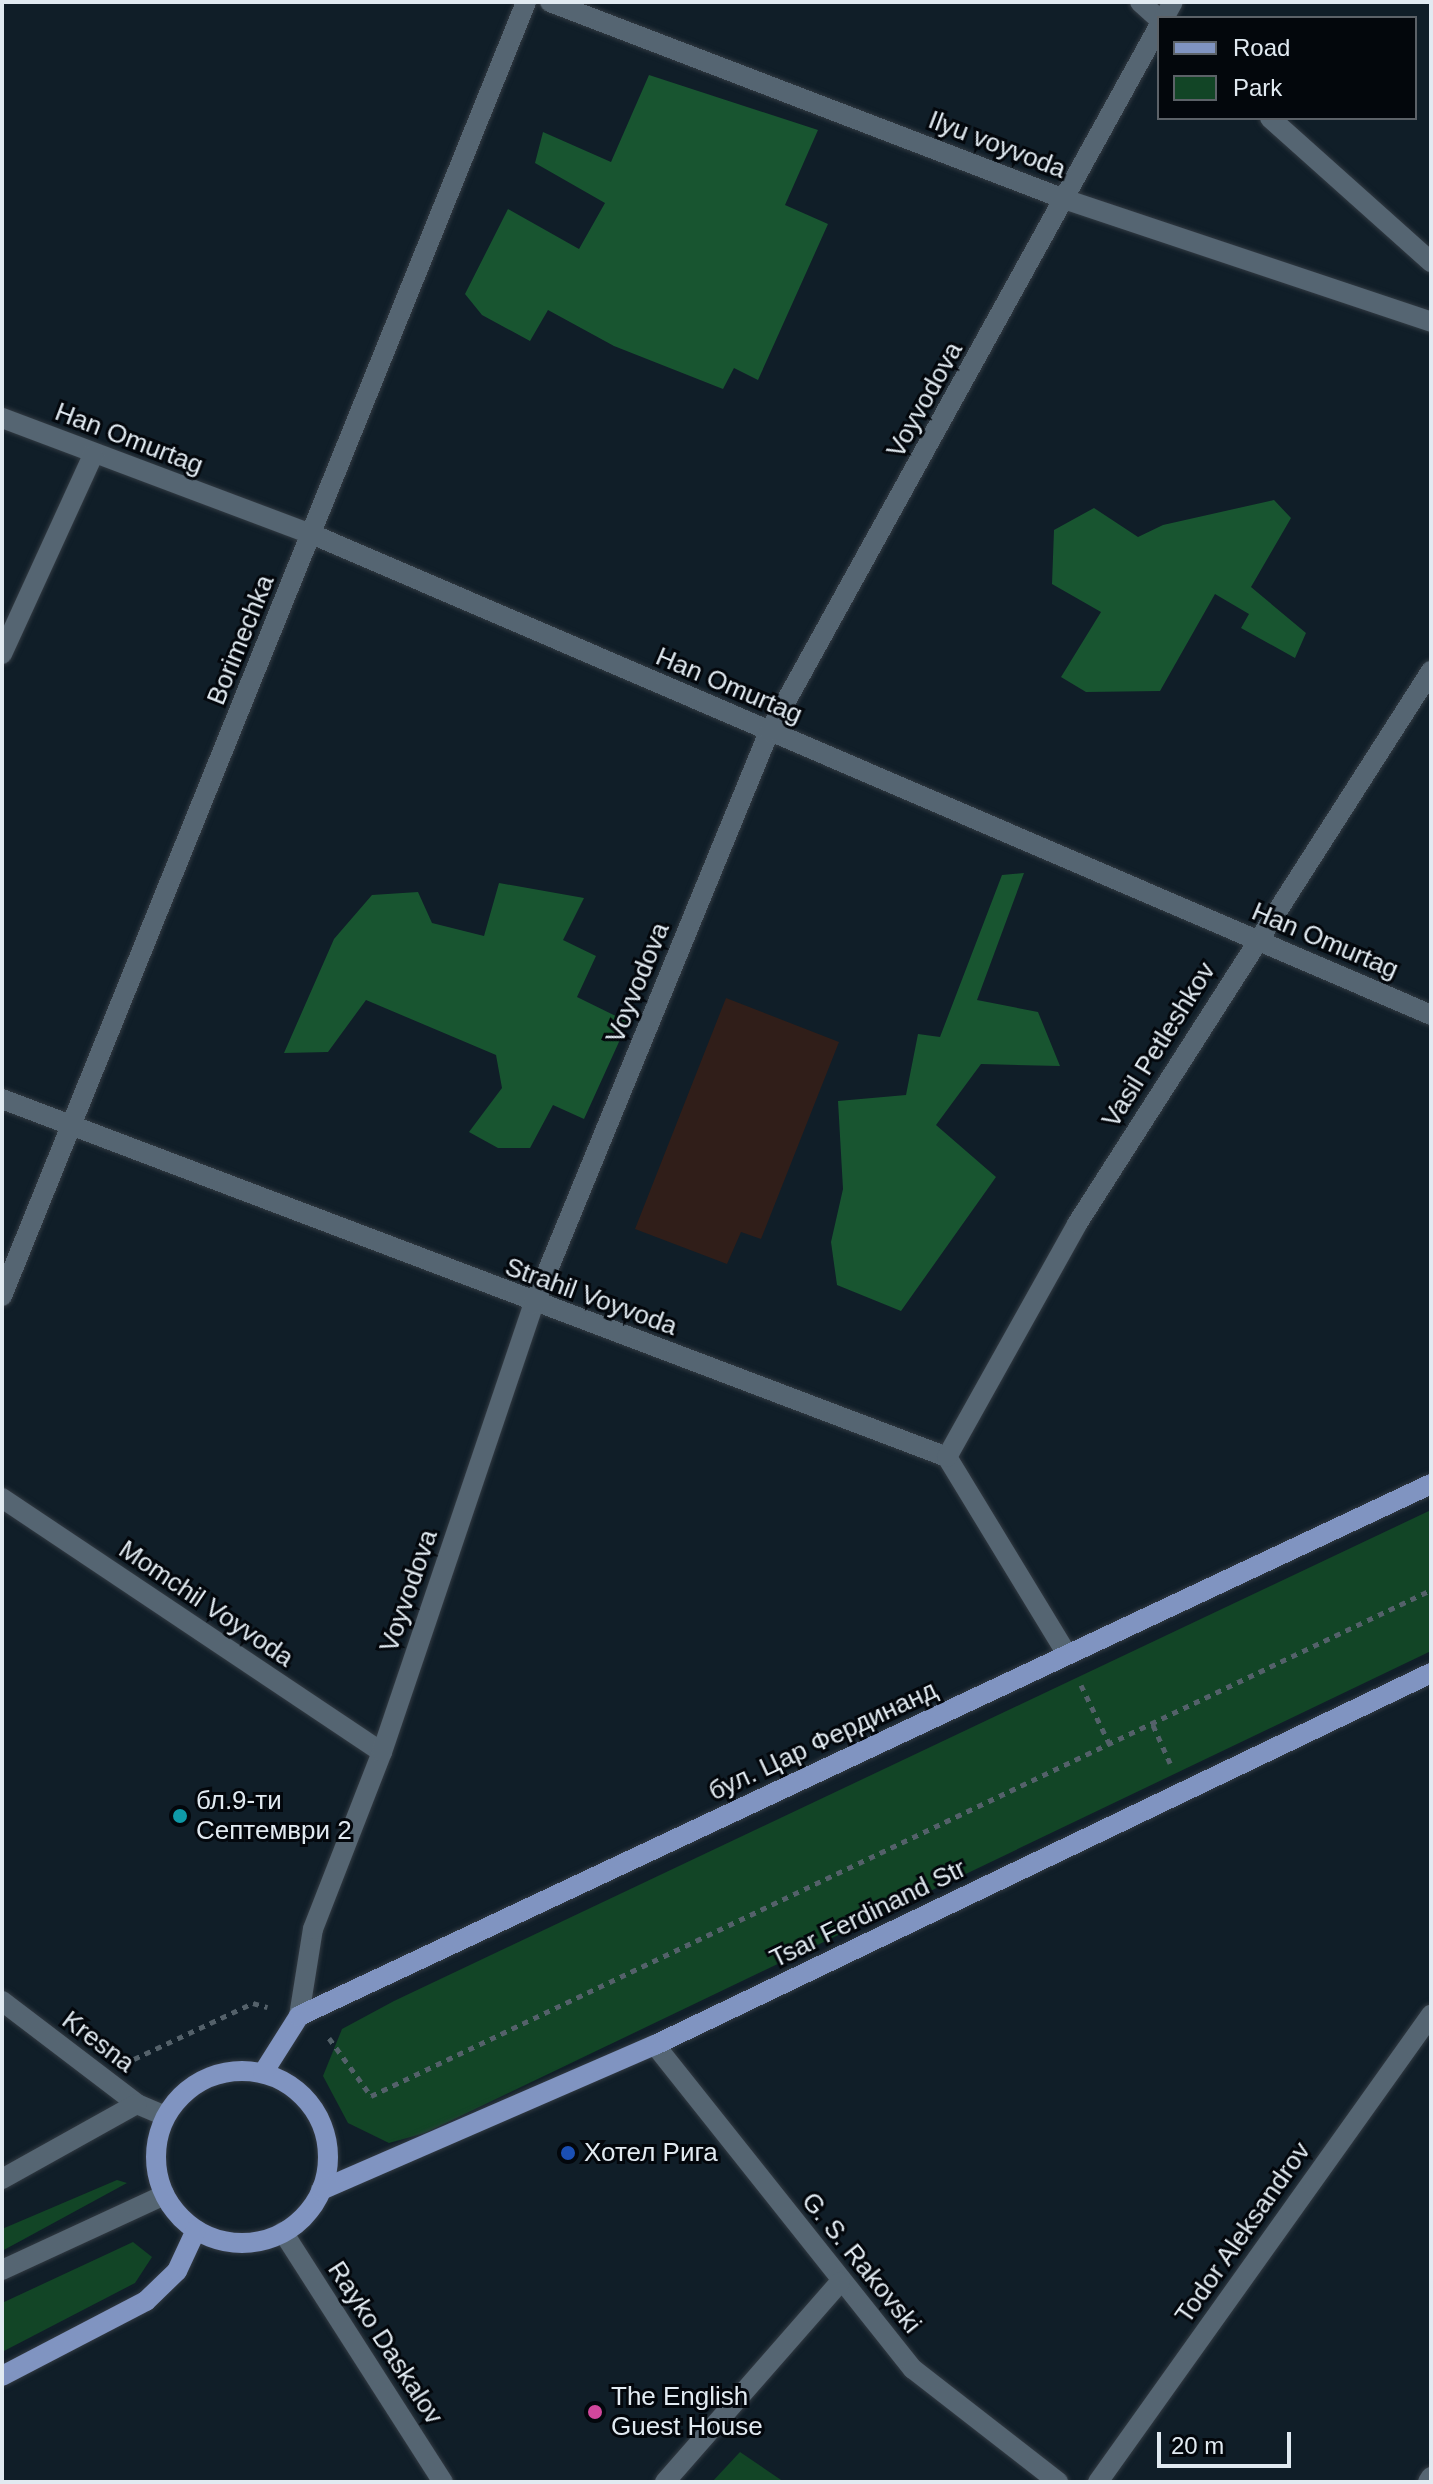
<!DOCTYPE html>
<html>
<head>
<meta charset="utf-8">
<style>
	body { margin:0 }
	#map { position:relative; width:1433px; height:2484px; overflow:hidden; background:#101e28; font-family:Arial,sans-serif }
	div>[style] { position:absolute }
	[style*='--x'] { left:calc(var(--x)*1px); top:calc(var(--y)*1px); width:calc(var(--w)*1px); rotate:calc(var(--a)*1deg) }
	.commercial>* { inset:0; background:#301e19 }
	.green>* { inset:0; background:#124526 }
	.forest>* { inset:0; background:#185530 }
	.path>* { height:5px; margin-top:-2.5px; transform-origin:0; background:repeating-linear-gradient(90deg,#54616a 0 6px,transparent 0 12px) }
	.roads { filter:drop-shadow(0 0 2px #323a42) drop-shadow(0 0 2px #323a42) }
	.minor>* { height:20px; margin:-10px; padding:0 10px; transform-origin:10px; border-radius:10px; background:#556572 }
	.major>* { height:20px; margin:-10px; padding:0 10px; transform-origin:10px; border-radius:10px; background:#8094c1 }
	.major>.ring { margin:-10px; padding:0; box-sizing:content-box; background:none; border:20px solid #8094c1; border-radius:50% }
	.dots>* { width:22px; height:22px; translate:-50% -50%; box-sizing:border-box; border:4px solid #03070c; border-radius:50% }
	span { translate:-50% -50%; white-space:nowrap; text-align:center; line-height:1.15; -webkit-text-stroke:6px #03070c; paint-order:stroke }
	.street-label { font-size:26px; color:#e1eaf1 }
	.poi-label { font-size:26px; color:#e1eaf1 }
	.left { translate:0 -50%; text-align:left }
	.frame { position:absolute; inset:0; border:4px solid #e1eaf1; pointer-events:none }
	.legend { position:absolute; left:1157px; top:16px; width:260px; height:104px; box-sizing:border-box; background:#03070c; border:2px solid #5c6268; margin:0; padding:10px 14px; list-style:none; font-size:24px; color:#e1eaf1 }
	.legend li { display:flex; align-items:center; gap:16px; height:40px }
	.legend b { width:40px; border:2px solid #5c6268 }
	.scale { position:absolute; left:1157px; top:2432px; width:134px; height:36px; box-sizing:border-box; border:4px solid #e1eaf1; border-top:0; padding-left:10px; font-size:24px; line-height:28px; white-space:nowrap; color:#e1eaf1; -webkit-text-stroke:6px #03070c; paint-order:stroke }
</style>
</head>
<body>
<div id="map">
	<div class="commercial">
		<div style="clip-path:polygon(726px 998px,839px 1042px,761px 1239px,741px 1232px,727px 1264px,635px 1229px)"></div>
	</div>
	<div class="green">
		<div style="clip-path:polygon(1431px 1510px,1431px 1651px,425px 2133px,389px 2143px,348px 2123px,323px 2076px,342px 2029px,394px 2001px)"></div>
		<div style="clip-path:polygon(117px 2180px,127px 2183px,2px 2251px,2px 2229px)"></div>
		<div style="clip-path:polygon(133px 2242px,152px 2257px,135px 2283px,2px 2352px,2px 2303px)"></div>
		<div style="clip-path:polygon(740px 2452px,784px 2482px,712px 2482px)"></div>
	</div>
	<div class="forest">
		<div style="clip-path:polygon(649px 75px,818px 130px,785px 205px,828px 224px,758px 380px,734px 368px,723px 389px,614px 346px,548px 310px,530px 341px,482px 315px,465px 294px,508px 209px,579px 249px,605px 203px,535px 163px,543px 132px,611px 162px)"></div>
		<div style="clip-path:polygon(1274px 500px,1291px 518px,1251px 587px,1306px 633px,1295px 658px,1241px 628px,1249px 614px,1215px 594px,1160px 691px,1086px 692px,1061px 677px,1101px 612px,1052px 584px,1054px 530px,1094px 508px,1138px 537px,1163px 525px)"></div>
		<div style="clip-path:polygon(1024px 873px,977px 1000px,1038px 1012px,1060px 1066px,981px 1064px,936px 1125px,996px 1177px,901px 1311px,837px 1285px,831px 1242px,843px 1189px,838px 1101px,906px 1095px,918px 1034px,940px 1037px,1002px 875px)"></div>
		<div style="clip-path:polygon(499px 883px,584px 898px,563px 940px,596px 956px,577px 997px,628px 1022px,584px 1119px,553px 1105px,530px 1148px,498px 1148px,469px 1132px,502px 1088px,496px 1055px,366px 1000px,328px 1052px,284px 1053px,334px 939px,372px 895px,418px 892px,432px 923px,484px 936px)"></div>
	</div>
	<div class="path">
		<div style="--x:1081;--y:1685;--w:67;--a:64.2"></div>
		<div style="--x:1153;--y:1725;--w:42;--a:65.9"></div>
		<div style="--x:329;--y:2038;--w:72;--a:54.1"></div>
		<div style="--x:371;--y:2096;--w:1175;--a:-25.52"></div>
		<div style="--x:134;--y:2059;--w:132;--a:-25.2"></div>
		<div style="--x:253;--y:2003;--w:15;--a:16"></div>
	</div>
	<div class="roads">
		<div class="minor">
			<div style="--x:550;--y:2;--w:554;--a:20.96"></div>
			<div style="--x:1067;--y:200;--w:384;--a:18.5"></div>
			<div style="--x:1140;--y:2;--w:25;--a:42"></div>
			<div style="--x:1164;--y:18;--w:18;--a:-61"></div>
			<div style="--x:1270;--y:118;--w:216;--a:41.8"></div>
			<div style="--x:2;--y:418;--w:333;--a:20.6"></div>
			<div style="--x:314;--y:535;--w:1216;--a:23.25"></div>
			<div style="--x:2;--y:654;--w:219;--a:-65.4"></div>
			<div style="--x:2;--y:1099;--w:1011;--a:20.75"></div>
			<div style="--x:947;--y:1457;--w:231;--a:58.7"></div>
			<div style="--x:2;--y:1296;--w:1396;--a:-67.95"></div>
			<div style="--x:947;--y:1457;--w:267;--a:-60.8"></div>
			<div style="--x:1077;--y:1224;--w:657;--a:-57.37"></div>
			<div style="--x:2;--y:1498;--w:457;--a:33.8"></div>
			<div style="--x:2;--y:2001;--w:170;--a:37.3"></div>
			<div style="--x:137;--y:2104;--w:30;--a:23"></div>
			<div style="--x:299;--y:2016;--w:88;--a:-80.9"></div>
			<div style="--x:313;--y:1929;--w:190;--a:-68.7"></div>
			<div style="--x:382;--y:1752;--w:473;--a:-71.3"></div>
			<div style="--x:534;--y:1304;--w:618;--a:-67.67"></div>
			<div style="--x:769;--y:732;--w:807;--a:-61.08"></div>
			<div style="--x:655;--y:2045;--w:414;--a:51.5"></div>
			<div style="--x:913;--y:2369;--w:184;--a:37.9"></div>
			<div style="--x:2;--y:2179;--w:154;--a:-29.1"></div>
			<div style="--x:283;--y:2232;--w:297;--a:57.4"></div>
			<div style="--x:2;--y:2270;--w:179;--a:-24.8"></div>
			<div style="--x:665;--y:2482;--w:266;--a:-48.8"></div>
			<div style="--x:1098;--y:2482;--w:574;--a:-54.51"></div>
			<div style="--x:1428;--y:2482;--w:6;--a:-59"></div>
		</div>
		<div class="major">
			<div class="ring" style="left:156px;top:2071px;width:152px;height:152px"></div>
			<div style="--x:263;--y:2073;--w:67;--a:-57.7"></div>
			<div style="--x:299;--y:2016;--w:1251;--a:-25.17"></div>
			<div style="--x:321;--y:2190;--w:364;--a:-23.5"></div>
			<div style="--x:655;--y:2045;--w:861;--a:-25.61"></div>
			<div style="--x:2;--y:2376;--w:162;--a:-27.5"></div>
			<div style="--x:146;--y:2301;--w:43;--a:-44.1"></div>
			<div style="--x:177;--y:2271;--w:45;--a:-65.1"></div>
		</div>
	</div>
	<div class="dots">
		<div style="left:180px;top:1816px;background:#0f9aa8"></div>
		<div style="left:568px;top:2153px;background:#1a4fb4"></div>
		<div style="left:595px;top:2412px;background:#d1479c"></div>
	</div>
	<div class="street-label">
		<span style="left:997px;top:145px;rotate:21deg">Ilyu voyvoda</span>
		<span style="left:925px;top:400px;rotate:-61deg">Voyvodova</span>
		<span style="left:129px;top:439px;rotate:21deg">Han Omurtag</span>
		<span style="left:241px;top:640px;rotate:-68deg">Borimechka</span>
		<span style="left:729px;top:686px;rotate:23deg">Han Omurtag</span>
		<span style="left:1325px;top:941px;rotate:23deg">Han Omurtag</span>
		<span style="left:638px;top:983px;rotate:-68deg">Voyvodova</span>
		<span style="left:1159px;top:1045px;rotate:-58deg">Vasil Petleshkov</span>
		<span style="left:591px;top:1297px;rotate:20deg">Strahil Voyvoda</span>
		<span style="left:409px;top:1591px;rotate:-71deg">Voyvodova</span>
		<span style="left:206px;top:1604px;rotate:34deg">Momchil Voyvoda</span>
		<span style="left:823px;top:1741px;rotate:-25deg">бул. Цар Фердинанд</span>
		<span style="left:868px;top:1914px;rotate:-26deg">Tsar Ferdinand Str</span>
		<span style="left:98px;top:2042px;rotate:37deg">Kresna</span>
		<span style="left:1243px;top:2233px;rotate:-55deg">Todor Aleksandrov</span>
		<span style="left:861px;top:2263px;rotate:51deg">G. S. Rakovski</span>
		<span style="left:385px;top:2343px;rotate:57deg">Rayko Daskalov</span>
	</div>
	<div class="poi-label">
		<span class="left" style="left:196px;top:1816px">бл.9-ти<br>Септември 2</span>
		<span class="left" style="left:584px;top:2153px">Хотел Рига</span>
		<span class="left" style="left:611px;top:2412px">The English<br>Guest House</span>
	</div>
	<div class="frame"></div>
	<ul class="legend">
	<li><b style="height:10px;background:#8094c1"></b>Road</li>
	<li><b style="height:22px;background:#124526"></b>Park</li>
	</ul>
	<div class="scale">20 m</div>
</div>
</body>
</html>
